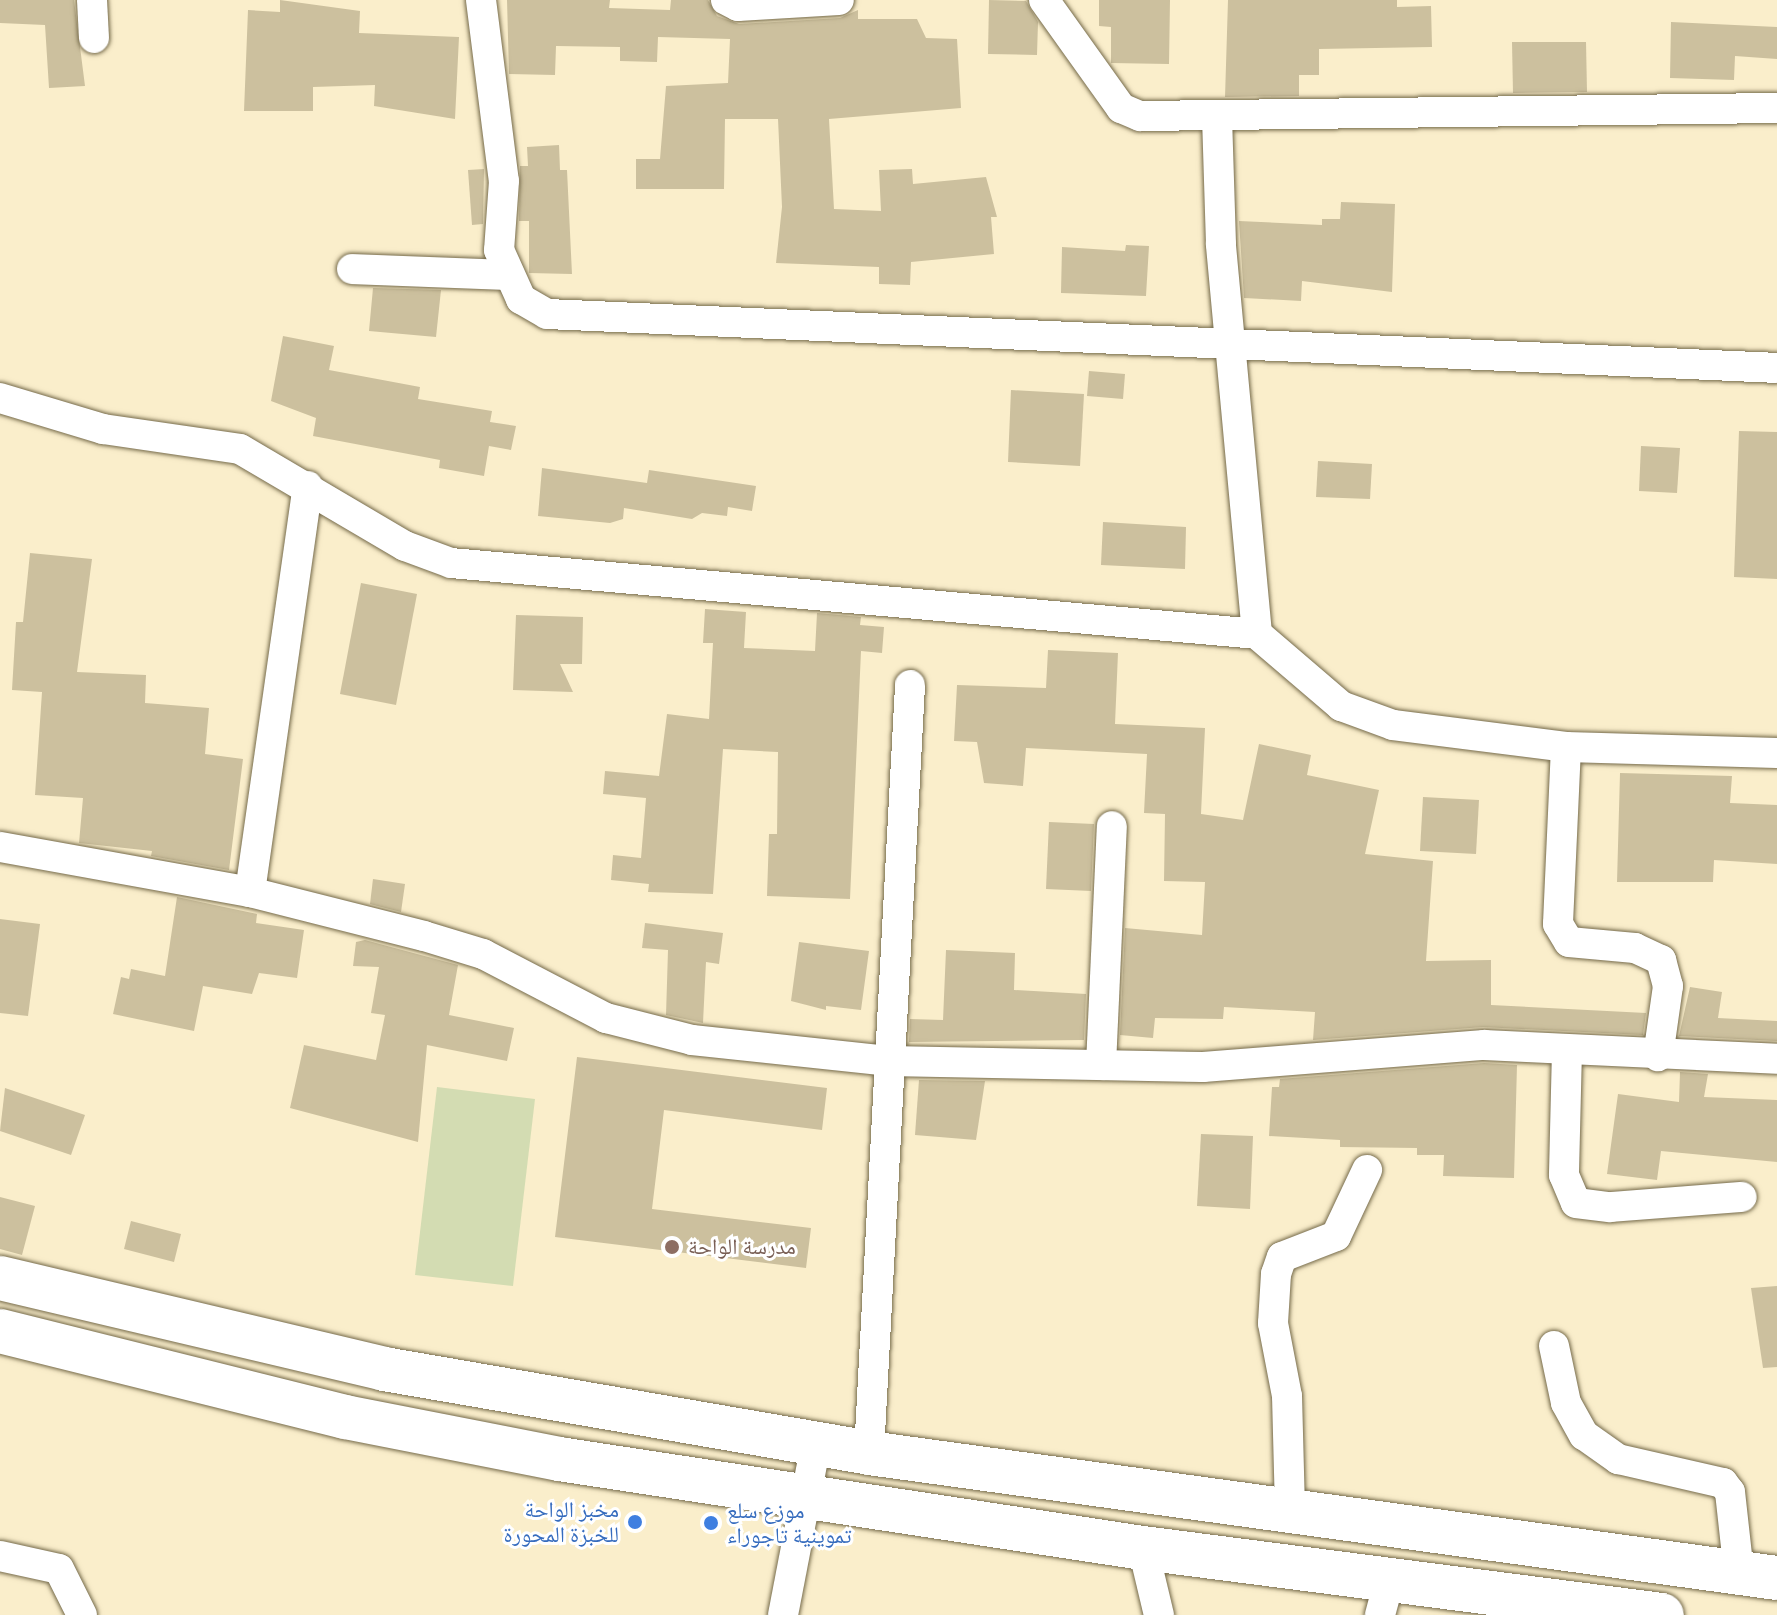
<!DOCTYPE html>
<html>
<head>
<meta charset="utf-8">
<style>
	body { margin:0 }
	#map { position:relative; width:1777px; height:1615px; overflow:hidden; background:#faeecb; font-family:"Source Serif 4","Noto Naskh Arabic",serif }
	div>[style] { position:absolute }
	[style*='--x'] { left:calc(var(--x)*1px); top:calc(var(--y)*1px); width:calc(var(--w)*1px); rotate:calc(var(--a)*1deg) }
	.green>* { inset:0; background:#d3dcb2 }
	.building>* { inset:0; background:#ccc09e }
	.roads { filter:drop-shadow(0 0 2px #756a4a) drop-shadow(0 0 2px #756a4a) }
	.minor>* { height:30px; margin:-15px; padding:0 15px; transform-origin:15px; border-radius:15px; background:#fff }
	.secondary>* { height:44px; margin:-22px; padding:0 22px; transform-origin:22px; border-radius:22px; background:#fff }
	.dots>* { width:22px; height:22px; translate:-50% -50%; box-sizing:border-box; border:4px solid #fff; border-radius:50% }
	span { translate:-50% -50%; white-space:nowrap; text-align:center; line-height:1.15; -webkit-text-stroke:6px #fff; paint-order:stroke }
	.education-label { font-size:22px; color:#785e54 }
	.left { translate:0 -50%; text-align:left }
	.shop-label { font-size:22px; color:#366cbe }
	.right { translate:-100% -50%; text-align:right }
</style>
</head>
<body>
<div id="map">
	<div class="green">
		<div style="clip-path:polygon(437px 1087px,535px 1099px,513px 1286px,415px 1275px)"></div>
	</div>
	<div class="building">
		<div style="clip-path:polygon(0 0,74px 0,85px 86px,49px 88px,45px 25px,0 23px)"></div>
		<div style="clip-path:polygon(280px 0,360px 11px,359px 33px,459px 37px,455px 119px,374px 106px,375px 85px,313px 87px,313px 111px,244px 111px,248px 10px,280px 12px)"></div>
		<div style="clip-path:polygon(507px 0,610px 0,609px 8px,670px 10px,671px 0,708px 0,717px 16px,739px 24px,840px 18px,858px 10px,858px 19px,917px 19px,926px 38px,957px 39px,961px 108px,829px 119px,834px 209px,881px 211px,879px 170px,912px 169px,913px 184px,986px 177px,997px 217px,991px 217px,994px 254px,911px 262px,910px 285px,879px 284px,879px 267px,776px 263px,782px 207px,778px 119px,725px 119px,724px 189px,636px 189px,636px 159px,660px 159px,666px 86px,728px 83px,730px 39px,658px 37px,657px 62px,620px 61px,620px 47px,556px 46px,555px 75px,509px 74px)"></div>
		<div style="clip-path:polygon(989px 0,1026px 1px,1038px 22px,1037px 55px,988px 54px)"></div>
		<div style="clip-path:polygon(1099px 0,1170px 0,1169px 64px,1111px 63px,1111px 27px,1099px 26px)"></div>
		<div style="clip-path:polygon(1228px 0,1397px 0,1397px 7px,1431px 6px,1432px 47px,1319px 49px,1319px 75px,1299px 75px,1299px 96px,1225px 97px)"></div>
		<div style="clip-path:polygon(1671px 22px,1777px 27px,1777px 59px,1735px 56px,1734px 80px,1670px 78px)"></div>
		<div style="clip-path:polygon(1512px 42px,1586px 42px,1587px 92px,1513px 93px)"></div>
		<div style="clip-path:polygon(559px 145px,560px 170px,567px 170px,572px 274px,529px 273px,529px 221px,519px 221px,520px 166px,528px 166px,527px 147px)"></div>
		<div style="clip-path:polygon(484px 169px,483px 224px,472px 225px,468px 170px)"></div>
		<div style="clip-path:polygon(1341px 202px,1395px 204px,1392px 292px,1302px 281px,1301px 301px,1244px 298px,1239px 221px,1322px 225px,1322px 219px,1340px 219px)"></div>
		<div style="clip-path:polygon(1126px 245px,1149px 246px,1146px 296px,1061px 293px,1062px 247px,1125px 251px)"></div>
		<div style="clip-path:polygon(373px 288px,441px 290px,436px 337px,369px 331px)"></div>
		<div style="clip-path:polygon(283px 336px,334px 346px,329px 370px,420px 387px,418px 399px,492px 411px,490px 422px,516px 426px,511px 450px,489px 446px,484px 476px,439px 468px,440px 460px,313px 436px,316px 418px,271px 401px)"></div>
		<div style="clip-path:polygon(1089px 371px,1125px 374px,1123px 399px,1087px 396px)"></div>
		<div style="clip-path:polygon(1011px 390px,1084px 394px,1080px 466px,1008px 462px)"></div>
		<div style="clip-path:polygon(1739px 431px,1777px 432px,1777px 579px,1734px 577px)"></div>
		<div style="clip-path:polygon(1641px 446px,1680px 448px,1677px 493px,1639px 491px)"></div>
		<div style="clip-path:polygon(1318px 461px,1372px 464px,1370px 499px,1316px 497px)"></div>
		<div style="clip-path:polygon(542px 468px,647px 483px,649px 470px,756px 486px,752px 511px,728px 507px,727px 516px,702px 513px,692px 519px,624px 508px,623px 519px,610px 523px,538px 516px)"></div>
		<div style="clip-path:polygon(1103px 522px,1186px 527px,1185px 569px,1101px 565px)"></div>
		<div style="clip-path:polygon(30px 553px,92px 559px,77px 672px,146px 675px,145px 703px,209px 708px,205px 754px,243px 759px,229px 870px,151px 856px,152px 851px,79px 843px,83px 798px,35px 795px,42px 692px,12px 690px,16px 622px,23px 622px)"></div>
		<div style="clip-path:polygon(361px 583px,417px 594px,396px 705px,340px 694px)"></div>
		<div style="clip-path:polygon(705px 609px,746px 612px,744px 648px,815px 651px,817px 613px,861px 617px,860px 625px,884px 627px,882px 653px,861px 651px,850px 899px,767px 896px,769px 834px,777px 834px,778px 752px,723px 749px,713px 894px,648px 892px,649px 884px,611px 880px,613px 855px,641px 858px,646px 798px,603px 794px,605px 771px,659px 776px,667px 714px,709px 719px,713px 643px,703px 643px)"></div>
		<div style="clip-path:polygon(516px 615px,583px 617px,582px 664px,560px 664px,573px 692px,513px 690px)"></div>
		<div style="clip-path:polygon(1048px 650px,1118px 653px,1115px 724px,1205px 728px,1201px 814px,1243px 820px,1259px 744px,1311px 755px,1307px 775px,1379px 790px,1365px 854px,1433px 861px,1426px 961px,1491px 960px,1491px 1005px,1646px 1013px,1643px 1035px,1483px 1027px,1313px 1040px,1315px 1012px,1224px 1007px,1223px 1019px,1155px 1018px,1153px 1038px,1120px 1035px,1125px 928px,1202px 935px,1205px 882px,1164px 881px,1165px 814px,1144px 813px,1147px 754px,1026px 748px,1023px 786px,984px 783px,977px 742px,954px 741px,957px 685px,1046px 688px)"></div>
		<div style="clip-path:polygon(1620px 773px,1732px 776px,1730px 803px,1777px 805px,1777px 864px,1714px 860px,1713px 882px,1617px 882px)"></div>
		<div style="clip-path:polygon(1423px 797px,1479px 800px,1476px 854px,1420px 851px)"></div>
		<div style="clip-path:polygon(1049px 822px,1094px 824px,1091px 891px,1046px 889px)"></div>
		<div style="clip-path:polygon(373px 879px,405px 884px,401px 912px,370px 904px)"></div>
		<div style="clip-path:polygon(177px 897px,257px 914px,256px 923px,304px 930px,297px 978px,259px 973px,252px 994px,203px 986px,194px 1031px,113px 1014px,121px 977px,129px 979px,131px 969px,165px 976px)"></div>
		<div style="clip-path:polygon(0 919px,40px 924px,28px 1016px,0 1013px)"></div>
		<div style="clip-path:polygon(645px 923px,723px 933px,719px 964px,706px 962px,703px 1023px,666px 1015px,668px 950px,642px 948px)"></div>
		<div style="clip-path:polygon(365px 940px,458px 965px,449px 1015px,514px 1028px,507px 1061px,427px 1045px,418px 1142px,290px 1108px,304px 1045px,376px 1060px,385px 1015px,371px 1013px,379px 967px,353px 966px,356px 942px)"></div>
		<div style="clip-path:polygon(799px 942px,869px 951px,861px 1010px,826px 1006px,826px 1010px,791px 1001px)"></div>
		<div style="clip-path:polygon(946px 950px,1015px 953px,1014px 990px,1086px 994px,1084px 1040px,909px 1042px,910px 1019px,943px 1020px)"></div>
		<div style="clip-path:polygon(1690px 987px,1722px 992px,1718px 1018px,1777px 1021px,1777px 1041px,1679px 1036px)"></div>
		<div style="clip-path:polygon(577px 1057px,827px 1088px,822px 1130px,664px 1110px,652px 1209px,811px 1228px,806px 1268px,555px 1237px)"></div>
		<div style="clip-path:polygon(1484px 1063px,1517px 1065px,1514px 1178px,1443px 1176px,1444px 1155px,1417px 1155px,1417px 1148px,1340px 1147px,1340px 1140px,1269px 1136px,1272px 1087px,1279px 1087px,1280px 1079px)"></div>
		<div style="clip-path:polygon(1680px 1072px,1708px 1074px,1704px 1097px,1777px 1100px,1777px 1162px,1661px 1151px,1657px 1180px,1607px 1174px,1618px 1094px,1679px 1102px)"></div>
		<div style="clip-path:polygon(919px 1080px,985px 1081px,976px 1140px,915px 1135px)"></div>
		<div style="clip-path:polygon(5px 1088px,85px 1115px,71px 1155px,0 1131px)"></div>
		<div style="clip-path:polygon(1201px 1134px,1253px 1136px,1250px 1209px,1197px 1206px)"></div>
		<div style="clip-path:polygon(0 1197px,35px 1206px,22px 1255px,0 1249px)"></div>
		<div style="clip-path:polygon(131px 1221px,181px 1234px,174px 1262px,124px 1249px)"></div>
		<div style="clip-path:polygon(1777px 1286px,1777px 1367px,1763px 1368px,1751px 1288px)"></div>
	</div>
	<div class="roads">
		<div class="minor">
			<div style="--x:92;--y:0;--w:38;--a:87"></div>
			<div style="--x:481;--y:0;--w:182;--a:82.8"></div>
			<div style="--x:504;--y:181;--w:69;--a:94.1"></div>
			<div style="--x:499;--y:250;--w:54;--a:65.8"></div>
			<div style="--x:521;--y:299;--w:30;--a:30"></div>
			<div style="--x:547;--y:314;--w:1231;--a:2.51"></div>
			<div style="--x:726;--y:0;--w:13;--a:27"></div>
			<div style="--x:738;--y:6;--w:101;--a:-3.4"></div>
			<div style="--x:1044;--y:0;--w:133;--a:54.5"></div>
			<div style="--x:1121;--y:108;--w:21;--a:23"></div>
			<div style="--x:1140;--y:116;--w:637;--a:-0.72"></div>
			<div style="--x:352;--y:269;--w:154;--a:2.2"></div>
			<div style="--x:0;--y:398;--w:108;--a:16.8"></div>
			<div style="--x:103;--y:429;--w:138;--a:8.3"></div>
			<div style="--x:240;--y:449;--w:191;--a:30.5"></div>
			<div style="--x:405;--y:546;--w:49;--a:20.3"></div>
			<div style="--x:451;--y:563;--w:809;--a:5.03"></div>
			<div style="--x:1257;--y:634;--w:392;--a:-95.3"></div>
			<div style="--x:1221;--y:244;--w:127;--a:-91.8"></div>
			<div style="--x:1257;--y:634;--w:111;--a:40.6"></div>
			<div style="--x:1341;--y:706;--w:55;--a:20.1"></div>
			<div style="--x:1393;--y:725;--w:174;--a:7.2"></div>
			<div style="--x:1566;--y:747;--w:211;--a:1.6"></div>
			<div style="--x:1566;--y:747;--w:177;--a:92.6"></div>
			<div style="--x:1558;--y:924;--w:21;--a:59"></div>
			<div style="--x:1569;--y:942;--w:66;--a:5.2"></div>
			<div style="--x:1635;--y:948;--w:29;--a:25"></div>
			<div style="--x:1661;--y:960;--w:27;--a:75"></div>
			<div style="--x:1668;--y:986;--w:71;--a:98.1"></div>
			<div style="--x:0;--y:847;--w:254;--a:10.2"></div>
			<div style="--x:250;--y:892;--w:179;--a:14.2"></div>
			<div style="--x:424;--y:936;--w:62;--a:17"></div>
			<div style="--x:483;--y:954;--w:139;--a:27.5"></div>
			<div style="--x:606;--y:1018;--w:89;--a:14.3"></div>
			<div style="--x:692;--y:1040;--w:197;--a:6.1"></div>
			<div style="--x:888;--y:1061;--w:315;--a:1.1"></div>
			<div style="--x:1203;--y:1067;--w:282;--a:-4.5"></div>
			<div style="--x:1484;--y:1045;--w:293;--a:2.7"></div>
			<div style="--x:250;--y:892;--w:410;--a:-81.9"></div>
			<div style="--x:1567;--y:1050;--w:125;--a:91.4"></div>
			<div style="--x:1564;--y:1175;--w:30;--a:67"></div>
			<div style="--x:1576;--y:1203;--w:35;--a:7"></div>
			<div style="--x:1611;--y:1207;--w:131;--a:-4.4"></div>
			<div style="--x:1101;--y:1065;--w:239;--a:-87.4"></div>
			<div style="--x:1554;--y:1346;--w:58;--a:78.1"></div>
			<div style="--x:1566;--y:1403;--w:37;--a:61"></div>
			<div style="--x:1584;--y:1435;--w:42;--a:35.2"></div>
			<div style="--x:1618;--y:1459;--w:108;--a:12.9"></div>
			<div style="--x:1723;--y:1483;--w:11;--a:52"></div>
			<div style="--x:1730;--y:1492;--w:81;--a:83.7"></div>
			<div style="--x:869;--y:1453;--w:769;--a:-86.94"></div>
			<div style="--x:1290;--y:1510;--w:114;--a:-91.5"></div>
			<div style="--x:1287;--y:1396;--w:74;--a:-100.9"></div>
			<div style="--x:1273;--y:1323;--w:49;--a:-86.5"></div>
			<div style="--x:1276;--y:1274;--w:18;--a:-71"></div>
			<div style="--x:1282;--y:1257;--w:58;--a:-21.3"></div>
			<div style="--x:1336;--y:1236;--w:73;--a:-64.8"></div>
			<div style="--x:1143;--y:1548;--w:69;--a:76.6"></div>
			<div style="--x:0;--y:1556;--w:60;--a:12.4"></div>
			<div style="--x:59;--y:1569;--w:51;--a:63.4"></div>
			<div style="--x:783;--y:1615;--w:174;--a:-79.1"></div>
			<div style="--x:1380;--y:1615;--w:35;--a:-75"></div>
		</div>
		<div class="secondary">
			<div style="--x:0;--y:1278;--w:395;--a:13.3"></div>
			<div style="--x:384;--y:1369;--w:492;--a:9.8"></div>
			<div style="--x:869;--y:1453;--w:917;--a:7.84"></div>
			<div style="--x:0;--y:1331;--w:356;--a:14"></div>
			<div style="--x:345;--y:1417;--w:218;--a:11.1"></div>
			<div style="--x:559;--y:1459;--w:591;--a:8.67"></div>
			<div style="--x:1143;--y:1548;--w:523;--a:7.36"></div>
		</div>
	</div>
	<div class="dots">
		<div style="left:672px;top:1247px;background:#8d6e63"></div>
		<div style="left:635px;top:1522px;background:#3f7fe0"></div>
		<div style="left:711px;top:1523px;background:#3f7fe0"></div>
	</div>
	<div class="education-label">
		<span class="left" style="left:688px;top:1247px">مدرسة الواحة</span>
	</div>
	<div class="shop-label">
		<span class="right" style="left:619px;top:1522px">مخبز الواحة<br>للخبزة المحورة</span>
		<span class="left" style="left:727px;top:1523px">موزع سلع<br>تموينية تاجوراء</span>
	</div>
</div>
</body>
</html>
